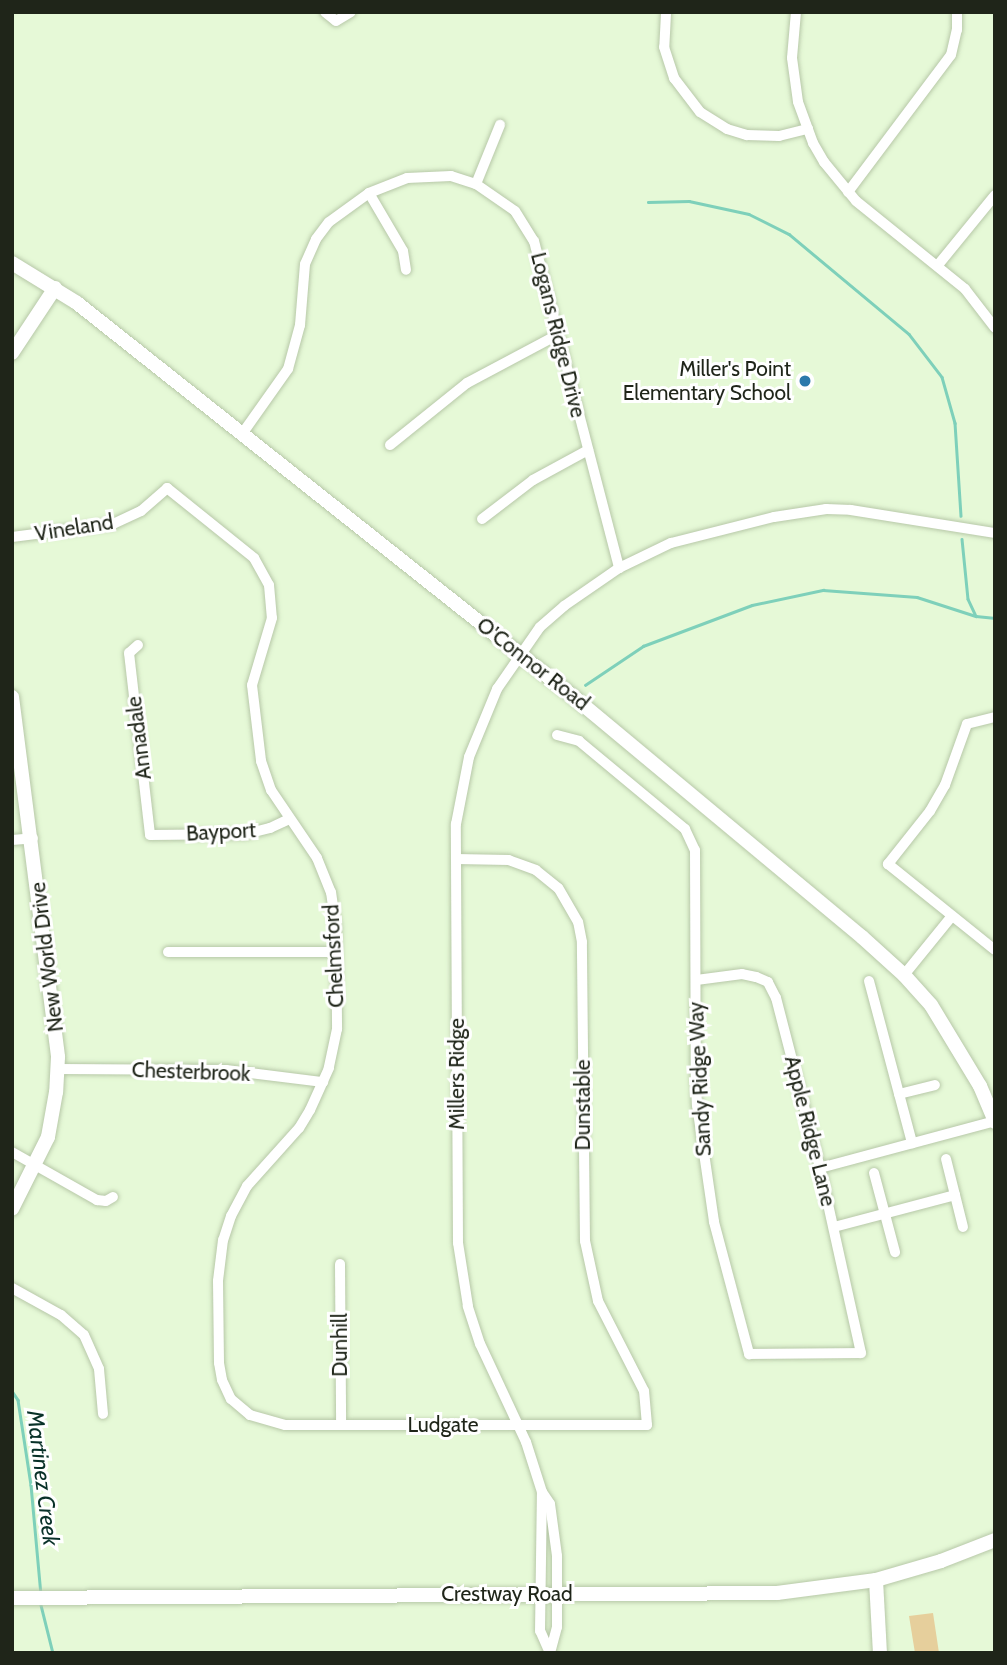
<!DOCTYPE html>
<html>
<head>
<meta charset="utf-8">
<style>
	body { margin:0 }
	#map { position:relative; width:1007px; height:1665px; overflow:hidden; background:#e6f9d7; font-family:Cabin,sans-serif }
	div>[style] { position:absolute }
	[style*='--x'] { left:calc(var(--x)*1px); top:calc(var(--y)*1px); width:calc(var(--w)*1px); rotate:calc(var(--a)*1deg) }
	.green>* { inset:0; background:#e6cf9c }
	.stream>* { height:2.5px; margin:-1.25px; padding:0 1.25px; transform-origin:1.25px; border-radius:1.25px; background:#7ed0ba }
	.roads { filter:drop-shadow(0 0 2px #b7c8a8) drop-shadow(0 0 2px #b7c8a8) }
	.street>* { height:10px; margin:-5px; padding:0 5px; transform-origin:5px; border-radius:5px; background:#fff }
	.secondary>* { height:14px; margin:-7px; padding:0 7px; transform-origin:7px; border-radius:7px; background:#fff }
	.dots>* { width:19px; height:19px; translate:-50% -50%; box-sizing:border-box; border:4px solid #fff; border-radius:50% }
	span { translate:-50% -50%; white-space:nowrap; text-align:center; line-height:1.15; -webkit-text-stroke:6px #fff; paint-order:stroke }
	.street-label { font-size:21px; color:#1f2519 }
	.poi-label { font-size:21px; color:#1f2519 }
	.right { translate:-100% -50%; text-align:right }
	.water-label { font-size:23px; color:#083128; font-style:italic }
	.frame { position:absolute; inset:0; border:14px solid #1f2519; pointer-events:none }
</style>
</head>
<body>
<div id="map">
	<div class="green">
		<div style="clip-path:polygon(933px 1613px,939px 1653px,915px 1653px,909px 1616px)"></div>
	</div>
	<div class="stream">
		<div style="--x:648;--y:202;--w:41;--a:-1.4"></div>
		<div style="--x:689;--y:201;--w:61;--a:12.2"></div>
		<div style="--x:749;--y:214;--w:45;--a:26.6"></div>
		<div style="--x:789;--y:234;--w:156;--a:39.8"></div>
		<div style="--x:909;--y:334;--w:54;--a:52.5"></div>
		<div style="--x:942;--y:377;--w:48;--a:74.2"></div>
		<div style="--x:955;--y:423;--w:93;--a:86.3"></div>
		<div style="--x:962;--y:539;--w:60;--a:84.3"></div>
		<div style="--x:968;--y:599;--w:17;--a:65"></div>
		<div style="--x:585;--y:685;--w:70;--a:-33.9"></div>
		<div style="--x:643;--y:646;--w:116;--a:-20.6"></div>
		<div style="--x:752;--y:605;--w:73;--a:-11.9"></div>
		<div style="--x:823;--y:590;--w:94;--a:4.3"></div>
		<div style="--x:917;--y:597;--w:62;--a:17.9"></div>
		<div style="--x:976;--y:616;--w:19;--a:6"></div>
		<div style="--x:12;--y:1391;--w:11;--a:56"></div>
		<div style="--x:18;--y:1400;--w:86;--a:81.3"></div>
		<div style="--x:31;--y:1485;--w:109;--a:84.8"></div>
		<div style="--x:41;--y:1605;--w:49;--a:76"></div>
	</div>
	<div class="roads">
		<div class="street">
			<div style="--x:325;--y:12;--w:14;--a:39"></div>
			<div style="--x:336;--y:21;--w:17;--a:-31"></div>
			<div style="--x:796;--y:12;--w:46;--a:95"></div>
			<div style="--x:792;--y:58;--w:44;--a:82.2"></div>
			<div style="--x:798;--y:102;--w:44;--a:69.9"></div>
			<div style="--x:813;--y:143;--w:22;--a:60"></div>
			<div style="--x:824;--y:162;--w:50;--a:50.6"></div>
			<div style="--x:856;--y:201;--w:140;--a:38.9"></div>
			<div style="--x:965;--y:289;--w:49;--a:52.4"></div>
			<div style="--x:666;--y:14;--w:33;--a:93"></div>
			<div style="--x:664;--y:47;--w:33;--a:72"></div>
			<div style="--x:674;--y:78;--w:43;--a:52.6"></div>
			<div style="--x:700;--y:112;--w:32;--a:32"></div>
			<div style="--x:727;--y:129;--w:21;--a:17"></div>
			<div style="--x:747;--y:135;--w:32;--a:2"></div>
			<div style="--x:779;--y:136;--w:30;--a:-14"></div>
			<div style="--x:476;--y:184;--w:64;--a:-67.9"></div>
			<div style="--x:848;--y:192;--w:171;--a:-53.1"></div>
			<div style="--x:951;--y:55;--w:26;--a:-77"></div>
			<div style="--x:957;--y:30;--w:18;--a:-90"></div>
			<div style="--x:369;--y:193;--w:67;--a:59.6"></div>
			<div style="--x:403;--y:251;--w:19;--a:81"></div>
			<div style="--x:938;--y:265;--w:90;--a:-50.8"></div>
			<div style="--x:242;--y:434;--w:80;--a:-54.7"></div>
			<div style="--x:288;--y:369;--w:46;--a:-74.7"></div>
			<div style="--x:300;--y:325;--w:61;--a:-85.3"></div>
			<div style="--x:305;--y:264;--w:27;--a:-66"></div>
			<div style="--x:316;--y:239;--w:21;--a:-53"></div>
			<div style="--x:329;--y:222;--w:49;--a:-35.9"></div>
			<div style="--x:369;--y:193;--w:41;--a:-21.5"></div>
			<div style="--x:407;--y:178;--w:44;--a:-2.6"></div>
			<div style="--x:451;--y:176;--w:26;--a:18"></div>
			<div style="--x:476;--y:184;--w:47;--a:34.7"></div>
			<div style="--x:515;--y:211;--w:36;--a:58"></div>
			<div style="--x:534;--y:241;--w:338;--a:75.4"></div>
			<div style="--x:390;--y:445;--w:99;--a:-38.8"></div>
			<div style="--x:467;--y:383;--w:104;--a:-28"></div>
			<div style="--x:482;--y:519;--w:64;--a:-37.4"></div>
			<div style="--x:533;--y:480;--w:63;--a:-28.6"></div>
			<div style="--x:12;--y:537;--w:102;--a:-7.3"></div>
			<div style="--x:113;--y:524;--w:31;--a:-25"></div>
			<div style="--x:141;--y:511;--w:35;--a:-41"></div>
			<div style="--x:167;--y:488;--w:112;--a:38.8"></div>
			<div style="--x:254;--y:558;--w:31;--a:61"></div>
			<div style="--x:269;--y:585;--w:33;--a:85"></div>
			<div style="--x:272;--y:618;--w:70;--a:106.6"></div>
			<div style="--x:252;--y:685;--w:77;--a:83.2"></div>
			<div style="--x:261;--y:761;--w:31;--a:71"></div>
			<div style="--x:271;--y:790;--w:82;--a:55.9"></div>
			<div style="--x:317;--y:858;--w:37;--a:68"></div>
			<div style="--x:331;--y:892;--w:34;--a:82"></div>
			<div style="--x:336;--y:926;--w:103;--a:89.4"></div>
			<div style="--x:337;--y:1029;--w:40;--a:102"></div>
			<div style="--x:329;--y:1068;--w:46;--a:114.3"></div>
			<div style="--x:310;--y:1110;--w:21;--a:121"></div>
			<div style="--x:299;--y:1128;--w:78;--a:131.9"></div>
			<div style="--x:247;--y:1186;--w:34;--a:118"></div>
			<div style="--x:231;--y:1216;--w:25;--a:108"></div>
			<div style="--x:223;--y:1240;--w:41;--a:97"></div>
			<div style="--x:218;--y:1281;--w:82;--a:89.3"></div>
			<div style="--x:219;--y:1363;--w:17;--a:80"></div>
			<div style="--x:222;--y:1380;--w:21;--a:65"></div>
			<div style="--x:231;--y:1399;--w:25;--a:40"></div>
			<div style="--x:250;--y:1415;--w:36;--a:16"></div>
			<div style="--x:285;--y:1425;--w:362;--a:0"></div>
			<div style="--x:647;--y:1425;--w:34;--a:-95"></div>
			<div style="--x:644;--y:1391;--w:101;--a:-117.1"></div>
			<div style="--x:598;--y:1301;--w:61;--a:-102.2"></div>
			<div style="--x:585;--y:1241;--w:299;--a:-90.6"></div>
			<div style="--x:582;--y:942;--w:20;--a:-101"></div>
			<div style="--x:578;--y:922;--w:39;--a:-120"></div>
			<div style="--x:558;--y:888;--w:28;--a:-141"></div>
			<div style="--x:536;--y:870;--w:29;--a:-160"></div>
			<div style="--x:509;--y:860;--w:53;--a:-178.9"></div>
			<div style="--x:138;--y:645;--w:12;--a:138"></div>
			<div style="--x:129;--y:653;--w:183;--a:83.4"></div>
			<div style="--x:150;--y:835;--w:96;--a:-0.6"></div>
			<div style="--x:246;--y:834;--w:25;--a:-14"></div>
			<div style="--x:270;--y:828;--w:21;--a:-25"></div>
			<div style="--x:995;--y:717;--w:29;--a:166"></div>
			<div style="--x:967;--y:724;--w:65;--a:109.8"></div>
			<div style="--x:945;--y:785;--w:30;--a:120"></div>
			<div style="--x:930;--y:811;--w:68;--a:128.4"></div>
			<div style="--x:888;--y:864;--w:137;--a:38.8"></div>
			<div style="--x:557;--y:735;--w:23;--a:15"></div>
			<div style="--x:579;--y:741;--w:138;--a:39.7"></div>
			<div style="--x:685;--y:829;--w:23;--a:65"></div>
			<div style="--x:695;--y:850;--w:230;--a:89.8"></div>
			<div style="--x:696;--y:1080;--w:25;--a:88"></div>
			<div style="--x:697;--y:1105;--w:118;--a:81.7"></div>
			<div style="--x:714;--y:1222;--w:137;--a:75.1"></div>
			<div style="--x:749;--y:1354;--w:112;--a:-0.5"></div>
			<div style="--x:861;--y:1353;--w:189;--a:-102.5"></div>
			<div style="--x:820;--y:1168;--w:176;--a:-104.5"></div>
			<div style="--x:776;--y:998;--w:18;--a:-117"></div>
			<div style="--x:768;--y:982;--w:13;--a:-157"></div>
			<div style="--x:756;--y:977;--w:14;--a:-168"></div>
			<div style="--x:742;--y:974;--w:46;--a:172.6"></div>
			<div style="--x:12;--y:840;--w:21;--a:-5"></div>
			<div style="--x:168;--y:952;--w:168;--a:0"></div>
			<div style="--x:904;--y:975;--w:76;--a:-50.9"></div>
			<div style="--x:869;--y:981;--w:168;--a:75.1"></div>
			<div style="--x:58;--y:1069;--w:168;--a:0.3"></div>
			<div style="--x:226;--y:1070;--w:98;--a:7.1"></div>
			<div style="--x:899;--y:1094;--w:37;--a:-14"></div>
			<div style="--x:12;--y:1152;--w:98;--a:29.5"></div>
			<div style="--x:97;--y:1200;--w:9;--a:6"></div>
			<div style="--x:106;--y:1201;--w:8;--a:-30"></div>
			<div style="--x:820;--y:1168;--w:181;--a:-15"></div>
			<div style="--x:874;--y:1173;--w:82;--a:75.1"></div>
			<div style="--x:955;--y:1195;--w:33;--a:76"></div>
			<div style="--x:834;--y:1227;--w:125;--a:-14.8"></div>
			<div style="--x:955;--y:1195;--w:37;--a:-104"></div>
			<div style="--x:340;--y:1264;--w:161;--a:89.6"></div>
			<div style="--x:12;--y:1288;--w:56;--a:28.9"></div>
			<div style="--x:61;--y:1315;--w:30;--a:41"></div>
			<div style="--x:84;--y:1335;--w:37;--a:66"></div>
			<div style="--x:99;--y:1369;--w:45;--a:84.9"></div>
			<div style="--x:542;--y:1492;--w:52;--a:-107.7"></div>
			<div style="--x:526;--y:1442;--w:108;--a:-115.1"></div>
			<div style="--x:480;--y:1344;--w:40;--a:-108"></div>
			<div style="--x:468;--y:1306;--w:64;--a:-99"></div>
			<div style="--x:458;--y:1243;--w:419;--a:-90.3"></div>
			<div style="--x:456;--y:824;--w:68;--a:-79"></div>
			<div style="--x:469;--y:757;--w:74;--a:-67.6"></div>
			<div style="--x:497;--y:689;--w:75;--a:-55.3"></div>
			<div style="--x:540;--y:627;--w:32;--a:-41"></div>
			<div style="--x:564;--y:606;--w:67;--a:-34.6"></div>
			<div style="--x:619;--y:568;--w:58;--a:-25.7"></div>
			<div style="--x:671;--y:543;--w:106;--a:-14.2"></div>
			<div style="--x:774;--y:517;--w:53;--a:-8.7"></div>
			<div style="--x:826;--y:509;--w:25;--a:2"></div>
			<div style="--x:851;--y:510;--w:146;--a:9.1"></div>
			<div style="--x:550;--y:1653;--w:24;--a:-114"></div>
			<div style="--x:540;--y:1631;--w:139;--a:-89.2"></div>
			<div style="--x:542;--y:1492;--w:14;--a:56"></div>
			<div style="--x:550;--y:1504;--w:52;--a:82.3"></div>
			<div style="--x:557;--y:1556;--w:71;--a:90"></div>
			<div style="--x:557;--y:1627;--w:27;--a:105"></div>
		</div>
		<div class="secondary">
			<div style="--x:12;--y:263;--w:76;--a:31.6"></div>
			<div style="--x:77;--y:303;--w:636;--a:38.42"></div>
			<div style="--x:575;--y:698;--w:373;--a:39.8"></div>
			<div style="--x:862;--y:937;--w:57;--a:42.1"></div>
			<div style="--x:904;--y:975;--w:40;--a:48"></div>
			<div style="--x:931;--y:1005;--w:95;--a:58.8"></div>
			<div style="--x:980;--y:1086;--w:39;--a:67"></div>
			<div style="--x:12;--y:353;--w:78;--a:-56.5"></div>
			<div style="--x:12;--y:697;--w:363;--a:82.7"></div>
			<div style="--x:58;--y:1057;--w:35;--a:93"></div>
			<div style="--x:56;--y:1092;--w:46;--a:100.1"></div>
			<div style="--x:48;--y:1137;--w:80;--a:116.6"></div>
			<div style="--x:876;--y:1580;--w:73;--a:86.9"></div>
			<div style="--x:12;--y:1598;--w:765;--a:-0.37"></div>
			<div style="--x:777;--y:1593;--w:100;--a:-7.5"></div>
			<div style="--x:876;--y:1580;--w:68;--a:-16.3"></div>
			<div style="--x:941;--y:1561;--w:58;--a:-21.3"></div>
		</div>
	</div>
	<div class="dots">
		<div style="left:805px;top:381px;background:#2b79ab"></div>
	</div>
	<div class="street-label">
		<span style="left:558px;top:335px;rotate:76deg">Logans Ridge Drive</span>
		<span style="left:74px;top:528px;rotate:-9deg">Vineland</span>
		<span style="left:533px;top:664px;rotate:38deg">O'Connor Road</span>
		<span style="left:139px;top:738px;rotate:-97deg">Annadale</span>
		<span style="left:221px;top:832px;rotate:-3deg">Bayport</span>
		<span style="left:334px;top:956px;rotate:-93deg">Chelmsford</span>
		<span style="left:47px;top:957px;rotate:-97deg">New World Drive</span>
		<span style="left:191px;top:1072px;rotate:2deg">Chesterbrook</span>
		<span style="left:457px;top:1074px;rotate:-90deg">Millers Ridge</span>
		<span style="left:700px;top:1079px;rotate:-93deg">Sandy Ridge Way</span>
		<span style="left:583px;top:1105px;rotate:-90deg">Dunstable</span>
		<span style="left:810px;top:1131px;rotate:76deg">Apple Ridge Lane</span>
		<span style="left:340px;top:1345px;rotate:-90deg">Dunhill</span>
		<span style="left:443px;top:1425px">Ludgate</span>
		<span style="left:507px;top:1594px">Crestway Road</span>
	</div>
	<div class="poi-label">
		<span class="right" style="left:791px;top:381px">Miller's Point<br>Elementary School</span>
	</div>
	<div class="water-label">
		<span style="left:43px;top:1478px;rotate:83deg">Martinez Creek</span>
	</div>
	<div class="frame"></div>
</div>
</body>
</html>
